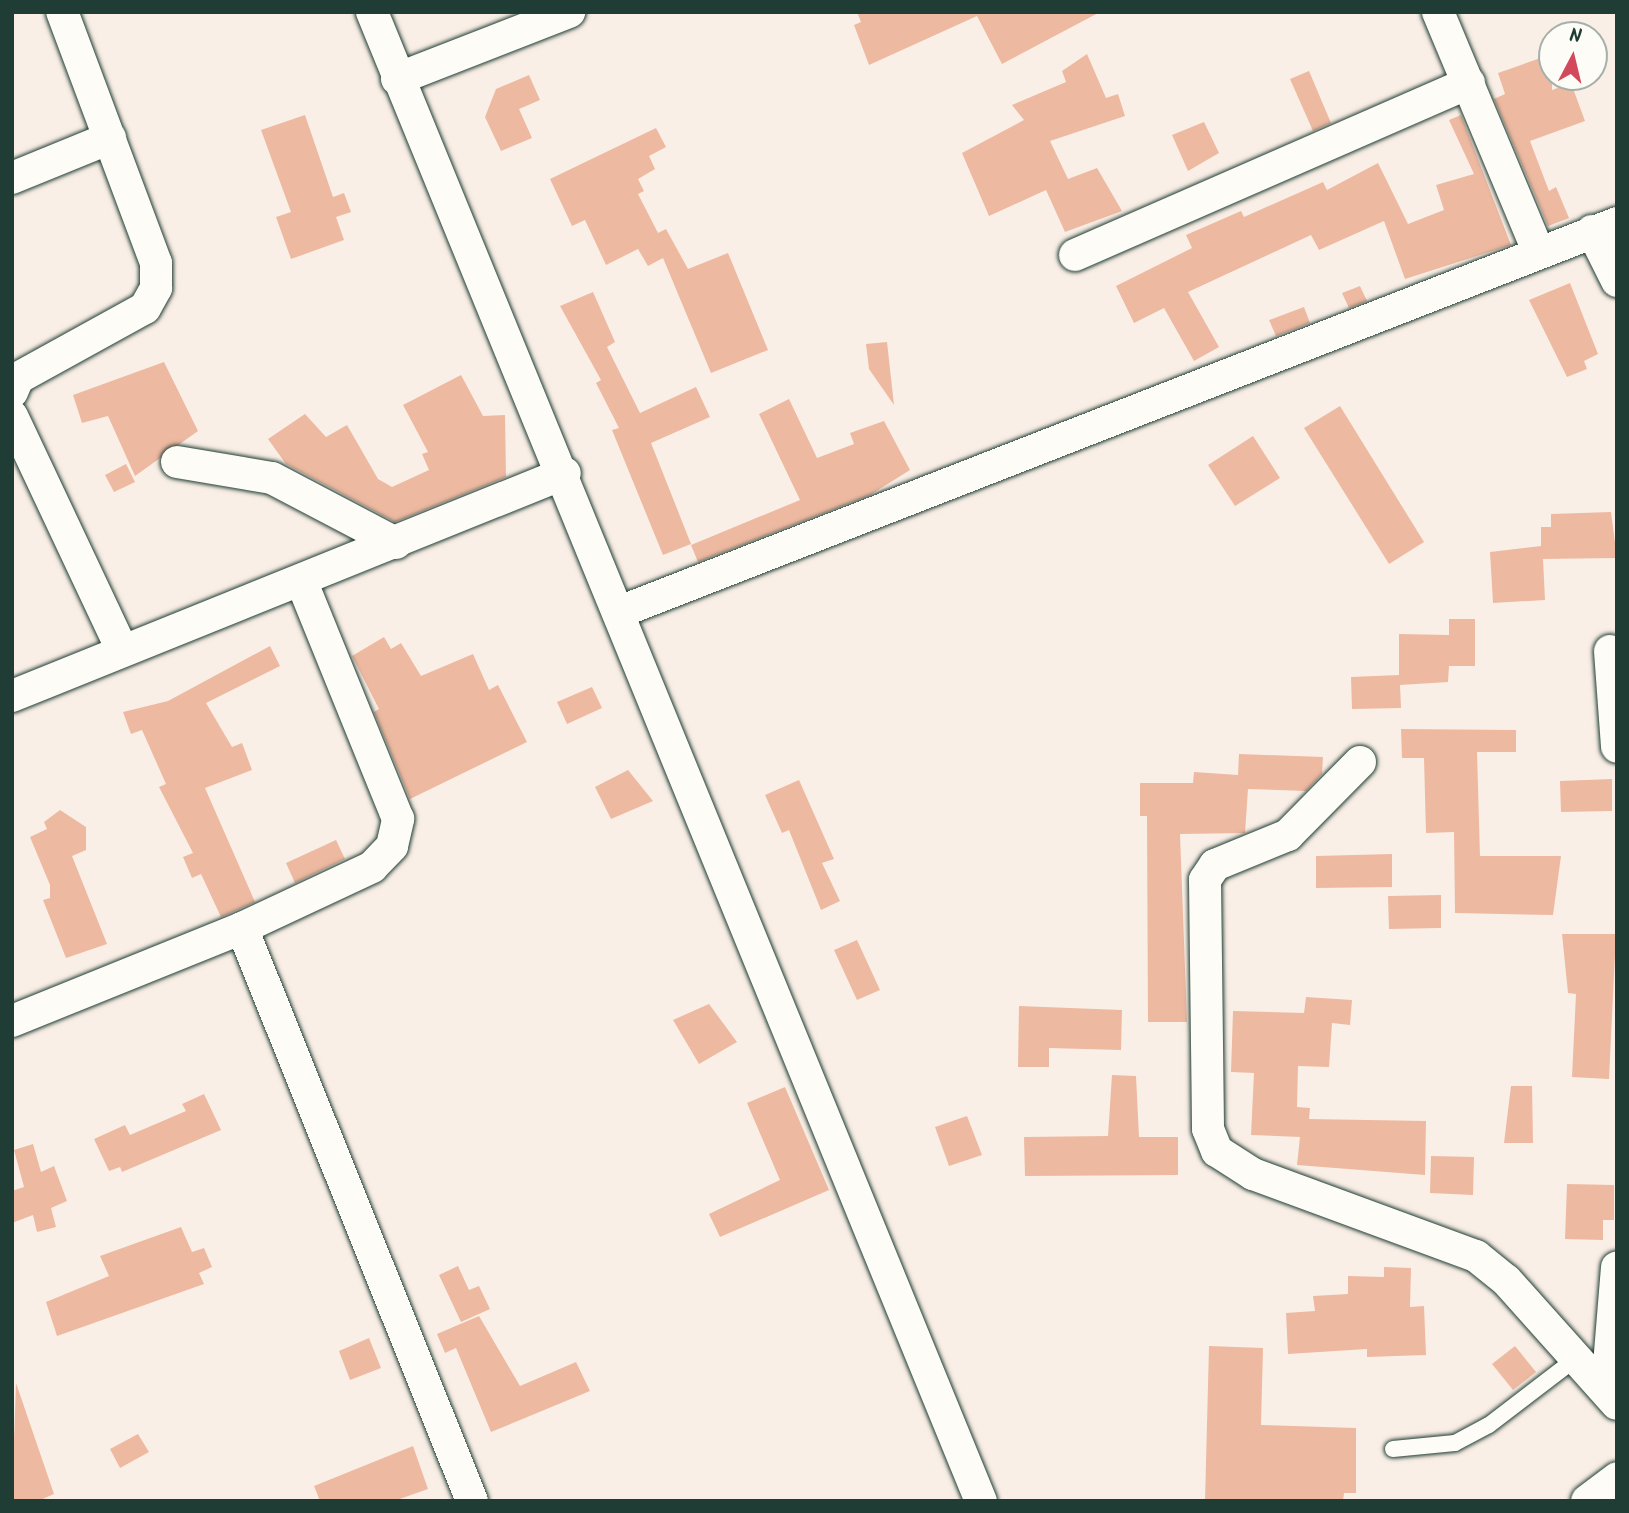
<!DOCTYPE html>
<html>
<head>
<meta charset="utf-8">
<style>
	body { margin:0 }
	#map { position:relative; width:1629px; height:1513px; overflow:hidden; background:#faefe6; font-family:Kalam,sans-serif }
	div>[style] { position:absolute }
	[style*='--x'] { left:calc(var(--x)*1px); top:calc(var(--y)*1px); width:calc(var(--w)*1px); rotate:calc(var(--a)*1deg) }
	.building>* { inset:0; background:#eeb9a1 }
	.roads { filter:drop-shadow(0 0 2px #1f3d34) drop-shadow(0 0 2px #1f3d34) }
	.service>* { height:16px; margin:-8px; padding:0 8px; transform-origin:8px; border-radius:8px; background:#fdfcf7 }
	.minor>* { height:32px; margin:-16px; padding:0 16px; transform-origin:16px; border-radius:16px; background:#fdfcf7 }
	span { translate:-50% -50%; white-space:nowrap; text-align:center; line-height:1.15; -webkit-text-stroke:5px #fdfcf7; paint-order:stroke }
	.frame { position:absolute; inset:0; border:14px solid #1f3d34; pointer-events:none }
	.north { position:absolute; left:1538px; top:21px; width:70px; height:70px; box-sizing:border-box; background:#fdfcf7; border:2px solid #a4b0a9; border-radius:50%; rotate:7deg; font-size:19px; font-weight:700; line-height:28px; text-align:center; color:#1f3d34 }
	.north::after { content:''; display:block; margin:auto; width:24px; height:32px; background:#d1495b; clip-path:polygon(50% 0,100% 100%,50% 72%,0 100%) }
</style>
</head>
<body>
<div id="map">
	<div class="building">
		<div style="clip-path:polygon(857px 12px,1100px 12px,1002px 64px,977px 16px,869px 65px,854px 25px,861px 22px)"></div>
		<div style="clip-path:polygon(1087px 54px,1106px 98px,1118px 94px,1125px 116px,1050px 141px,1068px 179px,1097px 168px,1122px 211px,1065px 232px,1046px 190px,989px 216px,962px 153px,1024px 120px,1012px 105px,1066px 82px,1062px 71px)"></div>
		<div style="clip-path:polygon(1552px 54px,1552px 90px,1571px 83px,1585px 121px,1530px 141px,1549px 191px,1556px 187px,1569px 218px,1548px 226px,1494px 99px,1505px 94px,1498px 73px)"></div>
		<div style="clip-path:polygon(1309px 71px,1331px 123px,1313px 131px,1290px 79px)"></div>
		<div style="clip-path:polygon(529px 75px,540px 100px,519px 109px,532px 138px,501px 151px,485px 117px,496px 89px)"></div>
		<div style="clip-path:polygon(305px 115px,333px 197px,344px 193px,351px 212px,336px 217px,344px 240px,291px 259px,276px 217px,291px 212px,261px 130px)"></div>
		<div style="clip-path:polygon(1461px 115px,1511px 245px,1405px 279px,1384px 221px,1319px 250px,1311px 235px,1188px 292px,1219px 347px,1194px 361px,1164px 308px,1134px 323px,1116px 286px,1192px 248px,1186px 235px,1241px 211px,1244px 217px,1323px 182px,1327px 190px,1378px 163px,1408px 224px,1444px 210px,1436px 185px,1474px 174px,1449px 120px)"></div>
		<div style="clip-path:polygon(1204px 122px,1219px 153px,1188px 171px,1172px 135px)"></div>
		<div style="clip-path:polygon(656px 128px,666px 147px,649px 156px,655px 169px,638px 179px,644px 191px,638px 194px,658px 233px,666px 229px,688px 269px,728px 253px,768px 350px,711px 373px,663px 258px,648px 266px,638px 249px,606px 265px,585px 220px,572px 226px,550px 179px)"></div>
		<div style="clip-path:polygon(1570px 283px,1598px 354px,1584px 361px,1587px 369px,1567px 377px,1529px 300px)"></div>
		<div style="clip-path:polygon(1360px 286px,1367px 301px,1349px 308px,1342px 293px)"></div>
		<div style="clip-path:polygon(593px 292px,615px 342px,607px 347px,640px 413px,696px 387px,710px 417px,651px 443px,691px 544px,663px 555px,612px 430px,619px 428px,596px 383px,601px 380px,560px 306px)"></div>
		<div style="clip-path:polygon(1304px 307px,1310px 323px,1276px 336px,1269px 320px)"></div>
		<div style="clip-path:polygon(887px 342px,894px 405px,869px 369px,866px 344px)"></div>
		<div style="clip-path:polygon(164px 362px,198px 431px,135px 476px,108px 416px,82px 423px,73px 395px)"></div>
		<div style="clip-path:polygon(461px 375px,483px 416px,505px 415px,506px 477px,395px 522px,286px 464px,268px 439px,305px 414px,326px 437px,347px 425px,378px 479px,392px 487px,429px 470px,422px 454px,428px 452px,403px 405px)"></div>
		<div style="clip-path:polygon(789px 399px,817px 458px,854px 444px,850px 433px,884px 421px,910px 470px,870px 495px,698px 562px,691px 545px,800px 500px,759px 414px)"></div>
		<div style="clip-path:polygon(1340px 406px,1424px 542px,1389px 564px,1304px 428px)"></div>
		<div style="clip-path:polygon(1253px 436px,1280px 478px,1235px 506px,1208px 465px)"></div>
		<div style="clip-path:polygon(126px 464px,135px 482px,114px 492px,105px 475px)"></div>
		<div style="clip-path:polygon(1611px 512px,1617px 558px,1543px 559px,1545px 600px,1493px 603px,1490px 552px,1541px 546px,1541px 527px,1551px 527px,1551px 514px)"></div>
		<div style="clip-path:polygon(1449px 619px,1475px 619px,1475px 666px,1449px 666px,1448px 682px,1400px 685px,1401px 708px,1352px 709px,1351px 677px,1399px 675px,1399px 634px,1449px 635px)"></div>
		<div style="clip-path:polygon(384px 637px,391px 649px,401px 643px,421px 676px,473px 654px,489px 690px,498px 685px,527px 742px,410px 799px,374px 712px,379px 709px,352px 656px)"></div>
		<div style="clip-path:polygon(270px 646px,280px 666px,206px 703px,232px 747px,242px 743px,252px 770px,205px 788px,255px 902px,221px 917px,201px 874px,192px 878px,183px 857px,193px 853px,159px 787px,166px 784px,142px 730px,131px 734px,123px 712px,168px 701px)"></div>
		<div style="clip-path:polygon(592px 687px,602px 708px,567px 724px,557px 702px)"></div>
		<div style="clip-path:polygon(1401px 729px,1516px 730px,1516px 752px,1477px 752px,1480px 856px,1561px 856px,1553px 915px,1455px 913px,1454px 832px,1426px 833px,1424px 758px,1402px 758px)"></div>
		<div style="clip-path:polygon(1239px 754px,1323px 757px,1322px 774px,1306px 791px,1248px 789px,1245px 833px,1180px 834px,1187px 1022px,1148px 1022px,1147px 816px,1140px 816px,1140px 783px,1193px 783px,1194px 772px,1238px 775px)"></div>
		<div style="clip-path:polygon(628px 770px,653px 801px,611px 819px,595px 787px)"></div>
		<div style="clip-path:polygon(1612px 779px,1612px 811px,1561px 812px,1560px 781px)"></div>
		<div style="clip-path:polygon(799px 780px,834px 859px,822px 863px,840px 901px,821px 910px,789px 830px,782px 833px,765px 795px)"></div>
		<div style="clip-path:polygon(60px 810px,86px 827px,86px 850px,72px 856px,107px 944px,66px 958px,43px 900px,50px 898px,50px 885px,30px 837px,47px 829px,44px 822px)"></div>
		<div style="clip-path:polygon(336px 840px,345px 859px,295px 883px,286px 863px)"></div>
		<div style="clip-path:polygon(1392px 854px,1392px 887px,1316px 888px,1316px 856px)"></div>
		<div style="clip-path:polygon(1441px 895px,1441px 928px,1389px 929px,1388px 896px)"></div>
		<div style="clip-path:polygon(1562px 934px,1616px 934px,1609px 1079px,1572px 1077px,1576px 994px,1568px 993px)"></div>
		<div style="clip-path:polygon(857px 940px,880px 990px,857px 1000px,834px 950px)"></div>
		<div style="clip-path:polygon(1306px 997px,1352px 1000px,1350px 1025px,1332px 1023px,1329px 1067px,1298px 1066px,1297px 1107px,1310px 1108px,1309px 1119px,1426px 1121px,1425px 1175px,1297px 1165px,1300px 1137px,1251px 1135px,1254px 1073px,1231px 1072px,1233px 1011px,1304px 1013px)"></div>
		<div style="clip-path:polygon(709px 1004px,737px 1042px,699px 1064px,673px 1020px)"></div>
		<div style="clip-path:polygon(1019px 1006px,1122px 1010px,1121px 1050px,1049px 1048px,1049px 1067px,1018px 1067px)"></div>
		<div style="clip-path:polygon(1112px 1075px,1136px 1076px,1139px 1137px,1178px 1137px,1178px 1175px,1025px 1176px,1024px 1137px,1108px 1136px)"></div>
		<div style="clip-path:polygon(1511px 1086px,1532px 1086px,1533px 1143px,1504px 1143px)"></div>
		<div style="clip-path:polygon(785px 1087px,829px 1190px,720px 1237px,709px 1214px,780px 1180px,747px 1103px)"></div>
		<div style="clip-path:polygon(204px 1094px,221px 1130px,122px 1172px,120px 1167px,109px 1171px,94px 1139px,125px 1125px,130px 1135px,186px 1111px,182px 1104px)"></div>
		<div style="clip-path:polygon(967px 1116px,982px 1155px,949px 1166px,935px 1127px)"></div>
		<div style="clip-path:polygon(33px 1144px,41px 1172px,54px 1166px,67px 1201px,51px 1208px,56px 1227px,37px 1232px,33px 1215px,12px 1223px,12px 1191px,24px 1187px,14px 1150px)"></div>
		<div style="clip-path:polygon(1431px 1156px,1474px 1157px,1473px 1195px,1430px 1193px)"></div>
		<div style="clip-path:polygon(1567px 1184px,1614px 1185px,1614px 1220px,1603px 1220px,1603px 1240px,1565px 1239px)"></div>
		<div style="clip-path:polygon(181px 1227px,192px 1252px,204px 1248px,212px 1267px,199px 1273px,204px 1284px,57px 1336px,46px 1302px,109px 1276px,100px 1256px)"></div>
		<div style="clip-path:polygon(458px 1266px,469px 1290px,479px 1286px,490px 1309px,461px 1322px,439px 1275px)"></div>
		<div style="clip-path:polygon(1384px 1267px,1411px 1268px,1410px 1307px,1424px 1306px,1426px 1355px,1367px 1357px,1367px 1349px,1288px 1354px,1286px 1313px,1315px 1311px,1313px 1296px,1348px 1294px,1348px 1276px,1384px 1277px)"></div>
		<div style="clip-path:polygon(479px 1316px,520px 1386px,576px 1362px,590px 1391px,491px 1432px,456px 1348px,445px 1353px,437px 1334px)"></div>
		<div style="clip-path:polygon(369px 1338px,381px 1368px,350px 1380px,339px 1351px)"></div>
		<div style="clip-path:polygon(1209px 1346px,1263px 1348px,1261px 1425px,1356px 1428px,1356px 1493px,1344px 1493px,1343px 1501px,1205px 1501px)"></div>
		<div style="clip-path:polygon(1515px 1346px,1536px 1372px,1513px 1390px,1492px 1364px)"></div>
		<div style="clip-path:polygon(16px 1383px,54px 1494px,38px 1501px,12px 1501px)"></div>
		<div style="clip-path:polygon(138px 1434px,149px 1452px,120px 1468px,110px 1449px)"></div>
		<div style="clip-path:polygon(413px 1446px,428px 1489px,394px 1501px,320px 1501px,314px 1486px)"></div>
	</div>
	<div class="roads">
		<div class="service">
			<div style="--x:1393;--y:1449;--w:62;--a:-5.5"></div>
			<div style="--x:1455;--y:1443;--w:38;--a:-28"></div>
			<div style="--x:1489;--y:1425;--w:112;--a:-37.4"></div>
		</div>
		<div class="minor">
			<div style="--x:372;--y:12;--w:1609;--a:67.76"></div>
			<div style="--x:1438;--y:12;--w:259;--a:67.3"></div>
			<div style="--x:397;--y:79;--w:185;--a:-21.3"></div>
			<div style="--x:12;--y:178;--w:106;--a:-22.2"></div>
			<div style="--x:1592;--y:231;--w:56;--a:63.4"></div>
			<div style="--x:1075;--y:255;--w:430;--a:-23.6"></div>
			<div style="--x:12;--y:392;--w:15;--a:-67"></div>
			<div style="--x:18;--y:378;--w:145;--a:-28.9"></div>
			<div style="--x:145;--y:308;--w:23;--a:-61"></div>
			<div style="--x:156;--y:288;--w:25;--a:-90"></div>
			<div style="--x:156;--y:263;--w:268;--a:-110.5"></div>
			<div style="--x:12;--y:416;--w:259;--a:64.8"></div>
			<div style="--x:177;--y:462;--w:96;--a:9.6"></div>
			<div style="--x:272;--y:478;--w:140;--a:27.7"></div>
			<div style="--x:622;--y:611;--w:1068;--a:-21.3"></div>
			<div style="--x:1610;--y:651;--w:96;--a:85.8"></div>
			<div style="--x:12;--y:696;--w:596;--a:-21.96"></div>
			<div style="--x:1360;--y:762;--w:103;--a:134.6"></div>
			<div style="--x:1288;--y:835;--w:79;--a:157.7"></div>
			<div style="--x:1215;--y:865;--w:18;--a:124"></div>
			<div style="--x:1205;--y:880;--w:249;--a:89.3"></div>
			<div style="--x:1208;--y:1129;--w:24;--a:68"></div>
			<div style="--x:1217;--y:1151;--w:43;--a:32.6"></div>
			<div style="--x:1253;--y:1174;--w:238;--a:20.2"></div>
			<div style="--x:1476;--y:1256;--w:38;--a:39"></div>
			<div style="--x:1506;--y:1280;--w:166;--a:48.2"></div>
			<div style="--x:242;--y:928;--w:617;--a:68.13"></div>
			<div style="--x:12;--y:1021;--w:248;--a:-22"></div>
			<div style="--x:242;--y:928;--w:144;--a:-25.1"></div>
			<div style="--x:372;--y:867;--w:29;--a:-46"></div>
			<div style="--x:392;--y:846;--w:28;--a:-77"></div>
			<div style="--x:398;--y:819;--w:256;--a:-112.1"></div>
			<div style="--x:1607;--y:1389;--w:122;--a:-85.3"></div>
			<div style="--x:1587;--y:1501;--w:38;--a:-37"></div>
		</div>
	</div>
	<div class="frame"></div>
	<div class="north">N</div>
</div>
</body>
</html>
